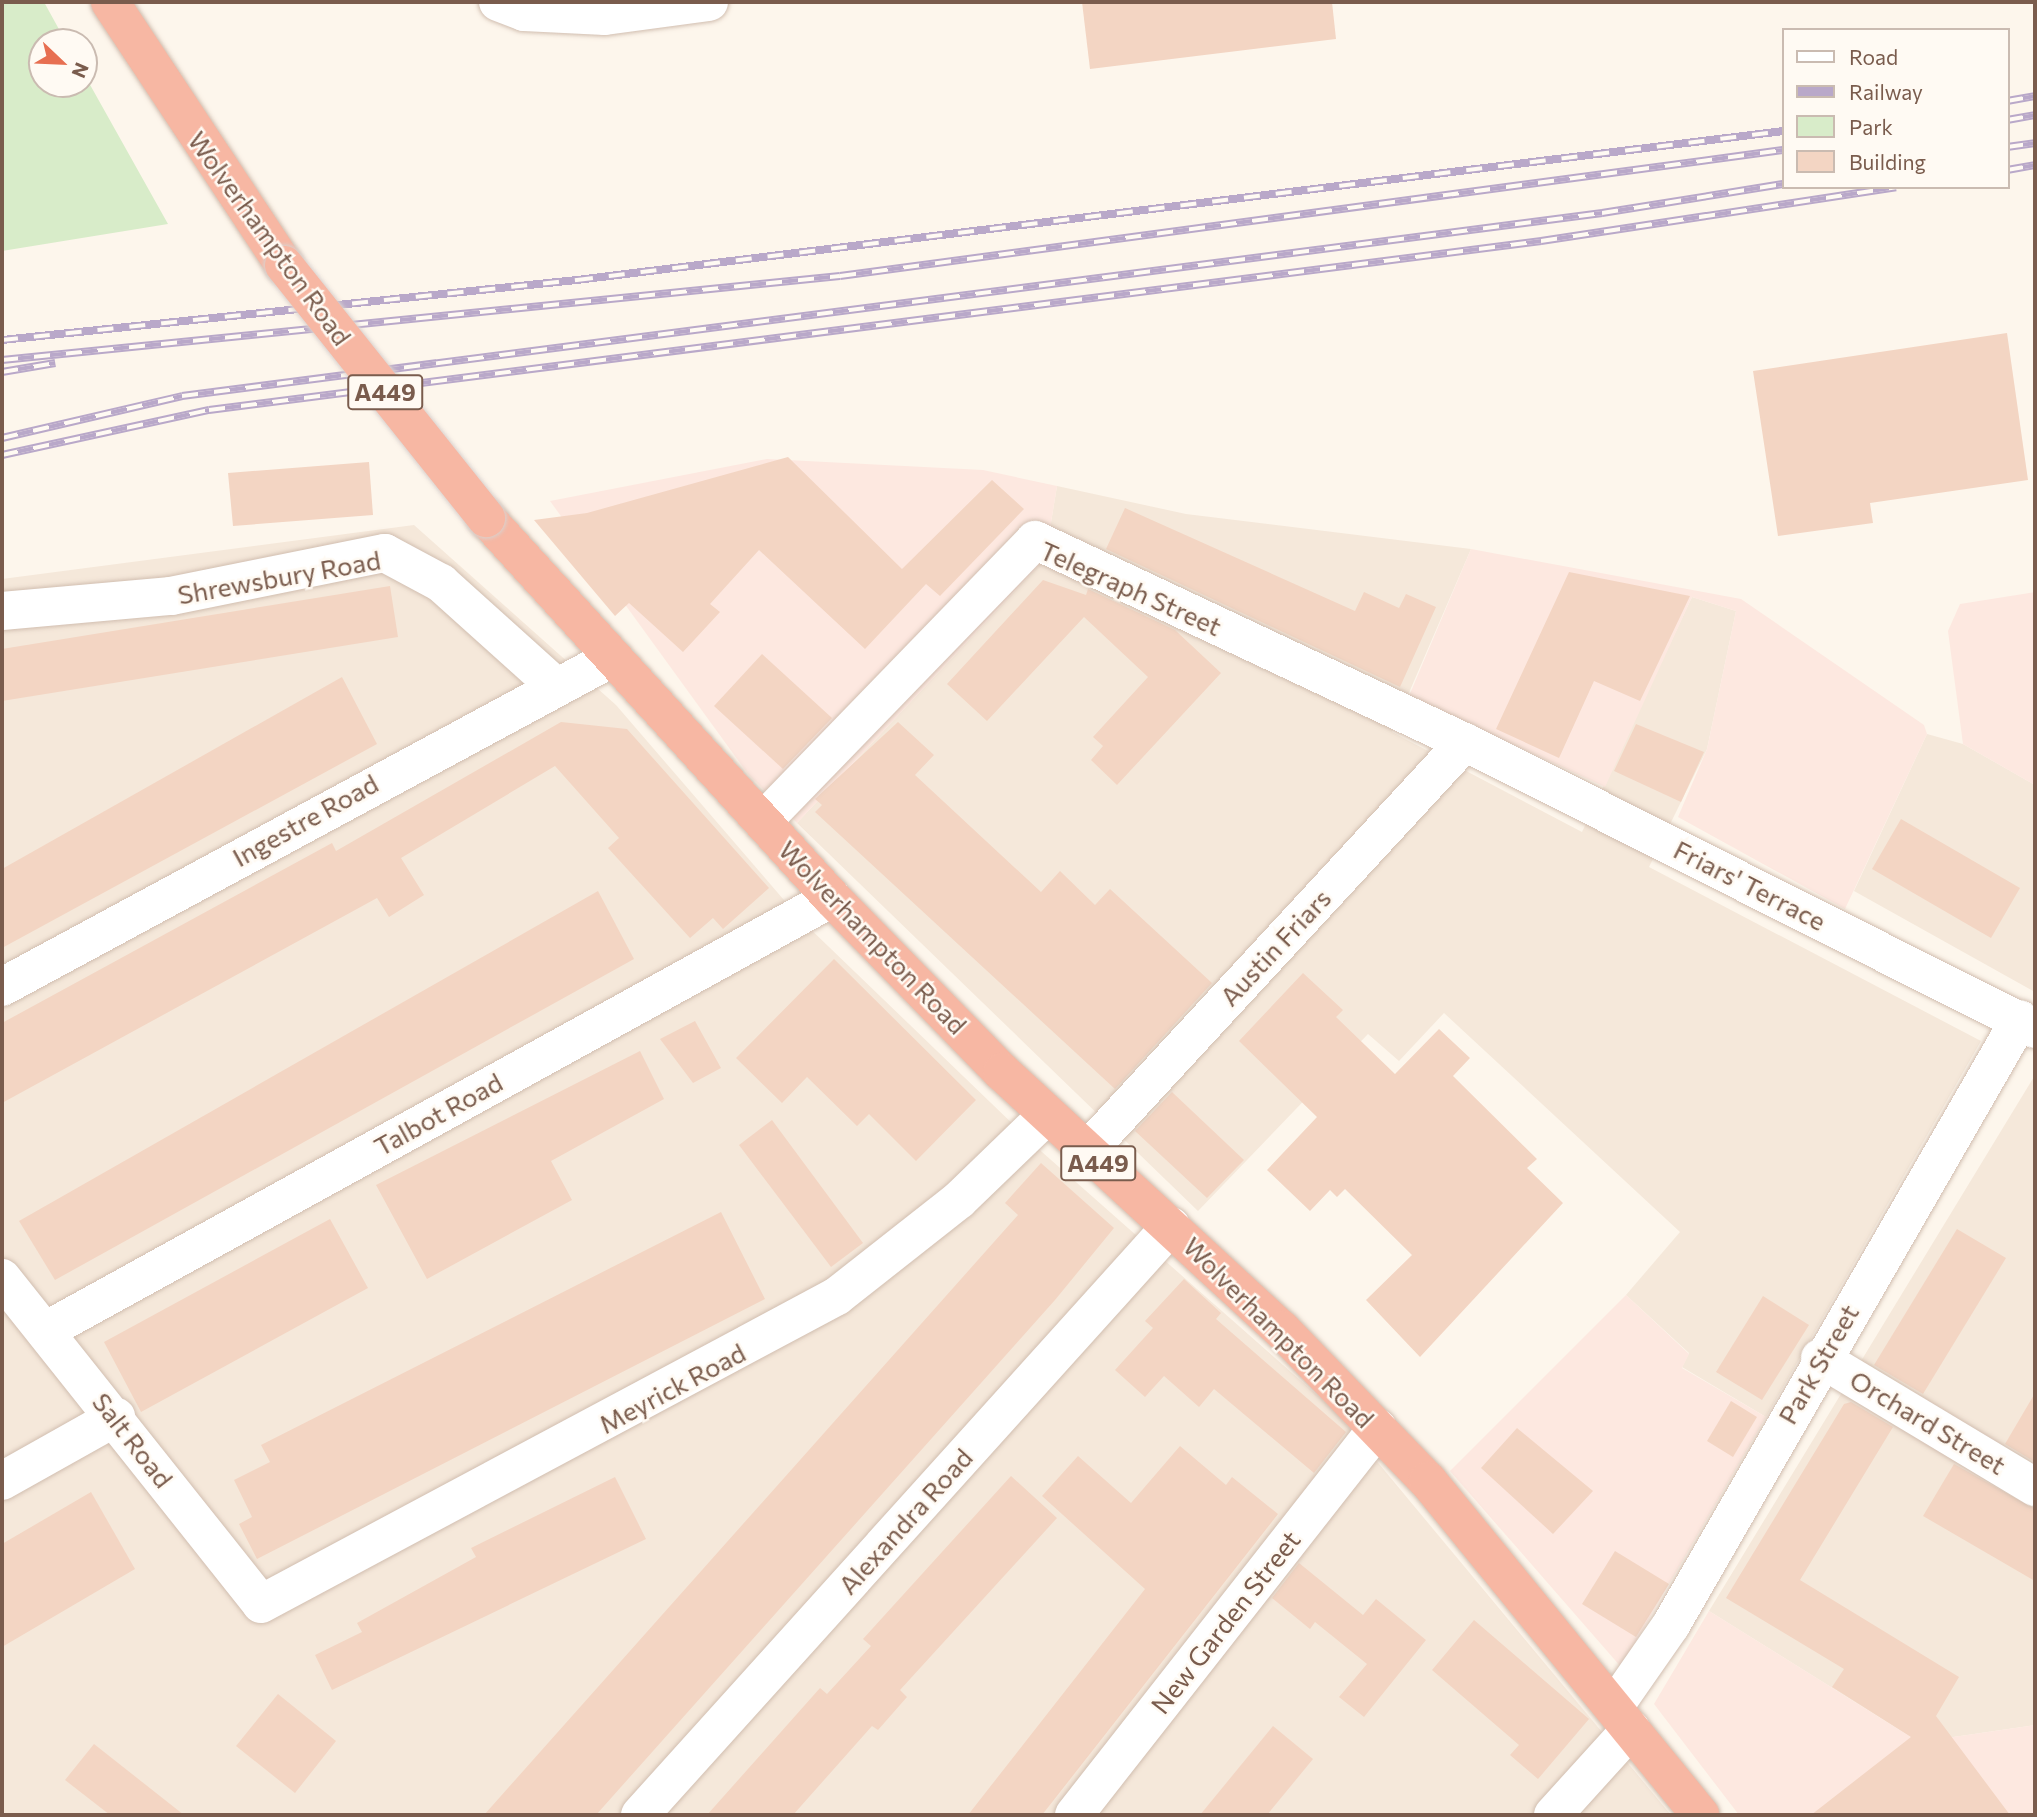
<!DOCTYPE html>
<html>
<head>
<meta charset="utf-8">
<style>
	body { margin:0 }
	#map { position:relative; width:2037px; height:1817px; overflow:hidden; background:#fdf6ec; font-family:Commissioner,sans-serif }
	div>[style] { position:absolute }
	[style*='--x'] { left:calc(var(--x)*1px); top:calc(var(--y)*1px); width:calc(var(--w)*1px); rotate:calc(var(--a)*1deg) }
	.residential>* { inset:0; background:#f5e8da }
	.commercial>* { inset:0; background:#fde8e0 }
	.green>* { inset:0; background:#d8ecc9 }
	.building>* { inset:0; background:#f3d5c3 }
	.roads { filter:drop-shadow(0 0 2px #d1beb0) drop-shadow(0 0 2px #d1beb0) }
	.minor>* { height:38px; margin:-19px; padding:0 19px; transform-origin:19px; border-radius:19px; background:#fff }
	.highway>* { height:38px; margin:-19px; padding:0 19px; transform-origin:19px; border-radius:19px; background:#f7b7a3 }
	.rail>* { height:8px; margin-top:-4px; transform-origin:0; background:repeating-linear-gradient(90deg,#fffaf3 0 16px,#b9a8c9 0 32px); box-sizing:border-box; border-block:2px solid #b9a8c9 }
	.bridges { filter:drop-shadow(0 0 2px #dad1cd) drop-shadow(0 0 2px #dad1cd) }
	.highway-bridge>* { height:38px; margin:-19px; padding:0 19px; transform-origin:19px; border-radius:19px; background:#f7b7a3 }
	span { translate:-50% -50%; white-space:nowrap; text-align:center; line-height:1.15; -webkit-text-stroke:5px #fffaf3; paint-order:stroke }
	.shield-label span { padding:2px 5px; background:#fffaf3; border:2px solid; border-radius:5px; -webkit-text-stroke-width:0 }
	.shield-label { font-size:24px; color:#7a5c4d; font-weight:700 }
	.street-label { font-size:26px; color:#7a5c4d }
	.frame { position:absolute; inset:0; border:4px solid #7a5c4d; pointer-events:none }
	.legend { position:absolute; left:1782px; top:28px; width:228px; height:161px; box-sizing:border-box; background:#fffaf3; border:2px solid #cabbb1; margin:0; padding:9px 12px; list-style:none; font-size:21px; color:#7a5c4d }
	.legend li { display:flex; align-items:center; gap:14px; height:35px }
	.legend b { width:35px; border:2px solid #cabbb1 }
	.north { position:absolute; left:28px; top:28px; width:70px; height:70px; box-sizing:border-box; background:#fffaf3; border:2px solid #cabbb1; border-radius:50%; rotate:113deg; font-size:19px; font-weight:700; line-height:28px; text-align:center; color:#7a5c4d }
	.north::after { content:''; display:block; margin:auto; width:24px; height:32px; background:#e76f51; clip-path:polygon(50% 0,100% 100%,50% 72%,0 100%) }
</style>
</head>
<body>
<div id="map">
	<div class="residential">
		<div style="clip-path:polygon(1057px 486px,1186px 514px,1471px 549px,1392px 732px,1582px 832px,1692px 597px,1736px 611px,1707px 749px,1649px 867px,1981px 1041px,1766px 1417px,1682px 1367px,1689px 1353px,1626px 1295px,1680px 1232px,1444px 1013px,1399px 1061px,1368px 1034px,1198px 1211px,797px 823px,1045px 559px)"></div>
		<div style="clip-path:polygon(414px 525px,616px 705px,802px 921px,1042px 1152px,1335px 1411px,1671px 1815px,2px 1815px,2px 579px)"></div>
		<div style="clip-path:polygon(1927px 734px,1963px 744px,2035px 785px,2035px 992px,1854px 891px)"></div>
		<div style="clip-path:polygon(2035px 1075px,2035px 1725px,1919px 1742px,1709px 1611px)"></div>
	</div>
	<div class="commercial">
		<div style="clip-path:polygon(767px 459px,983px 470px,1057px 486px,1045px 559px,797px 823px,748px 774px,550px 501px)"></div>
		<div style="clip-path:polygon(1471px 549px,1741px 599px,1924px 725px,1927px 734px,1845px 909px,1678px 817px,1707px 749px,1736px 611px,1692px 597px,1605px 787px,1409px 696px)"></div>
		<div style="clip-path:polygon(2035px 592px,2035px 785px,1963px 744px,1948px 631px,1960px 604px)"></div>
		<div style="clip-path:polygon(1626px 1295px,1689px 1354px,1682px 1368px,1766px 1417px,1621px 1667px,1450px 1471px)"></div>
		<div style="clip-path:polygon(1709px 1611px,1919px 1742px,2035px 1725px,2035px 1815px,1739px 1815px,1654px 1704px)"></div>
	</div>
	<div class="green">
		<div style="clip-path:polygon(2px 2px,44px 2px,66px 42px,42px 42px,42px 84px,84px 84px,84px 74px,168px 224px,2px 251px)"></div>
	</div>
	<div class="building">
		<div style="clip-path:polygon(1082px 2px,1332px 2px,1336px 39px,1090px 69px)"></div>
		<div style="clip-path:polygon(2007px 333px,2028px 480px,1870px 503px,1873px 523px,1778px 536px,1753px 371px)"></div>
		<div style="clip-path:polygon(788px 457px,902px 569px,992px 480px,1024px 509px,940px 596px,926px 584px,865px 649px,759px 550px,710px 604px,720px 612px,683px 652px,629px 603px,615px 616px,534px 520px,587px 513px)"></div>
		<div style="clip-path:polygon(369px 462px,373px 515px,233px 526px,228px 473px)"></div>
		<div style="clip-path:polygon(1125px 508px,1355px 611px,1364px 592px,1399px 608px,1406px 594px,1436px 607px,1400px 687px,1106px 549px)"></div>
		<div style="clip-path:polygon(1569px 572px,1690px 596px,1640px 701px,1594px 681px,1559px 758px,1496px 729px)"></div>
		<div style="clip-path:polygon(1043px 580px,1086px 595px,1088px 589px,1175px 630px,1221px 673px,1117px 785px,1091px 760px,1103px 746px,1093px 737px,1148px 677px,1084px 617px,987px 721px,947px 684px)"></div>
		<div style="clip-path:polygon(390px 586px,398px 637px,2px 701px,2px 649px)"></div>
		<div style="clip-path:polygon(762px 654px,832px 718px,783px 769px,714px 706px)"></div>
		<div style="clip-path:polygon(342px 677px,377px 744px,2px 948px,2px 869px)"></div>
		<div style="clip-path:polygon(561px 722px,627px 729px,769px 888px,723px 929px,713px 918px,690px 938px,608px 848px,619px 838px,555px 766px,401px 858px,424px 895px,389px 917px,377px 898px,2px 1103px,2px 1023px,332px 843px,336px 851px)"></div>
		<div style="clip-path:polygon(898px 722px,934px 755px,915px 775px,1041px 892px,1060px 871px,1095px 905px,1110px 889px,1212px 983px,1115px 1089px,815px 812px,822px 805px,815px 799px)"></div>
		<div style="clip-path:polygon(1636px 724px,1704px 752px,1681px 802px,1614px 771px)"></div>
		<div style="clip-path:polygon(1901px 819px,2020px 888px,1991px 938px,1872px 869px)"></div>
		<div style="clip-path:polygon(598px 891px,634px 959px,55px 1280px,19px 1221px)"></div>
		<div style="clip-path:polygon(834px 959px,976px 1100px,916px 1161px,869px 1114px,857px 1126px,807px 1077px,782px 1103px,736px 1058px)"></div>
		<div style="clip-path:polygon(1303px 973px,1343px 1010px,1336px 1017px,1395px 1074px,1439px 1029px,1470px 1058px,1453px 1076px,1537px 1159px,1527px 1168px,1563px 1203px,1420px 1357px,1366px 1300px,1412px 1255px,1345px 1189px,1337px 1197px,1330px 1190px,1310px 1211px,1267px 1170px,1317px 1117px,1239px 1041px)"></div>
		<div style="clip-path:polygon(695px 1021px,721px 1068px,693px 1083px,660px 1039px)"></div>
		<div style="clip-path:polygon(640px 1051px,664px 1099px,551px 1161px,572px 1200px,427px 1279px,376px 1185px)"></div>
		<div style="clip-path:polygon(1172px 1092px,1244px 1160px,1207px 1198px,1135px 1131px)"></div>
		<div style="clip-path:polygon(772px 1120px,863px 1243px,831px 1267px,739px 1145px)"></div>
		<div style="clip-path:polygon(1041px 1163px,1114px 1228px,1055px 1300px,596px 1815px,484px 1815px,1018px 1215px,1005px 1203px)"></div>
		<div style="clip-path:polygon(721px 1212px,765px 1299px,257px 1559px,239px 1524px,252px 1517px,234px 1480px,270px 1462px,261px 1445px)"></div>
		<div style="clip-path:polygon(330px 1219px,368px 1288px,141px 1412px,104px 1342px)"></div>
		<div style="clip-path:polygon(1957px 1229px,2006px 1258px,1923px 1394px,1874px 1365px)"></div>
		<div style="clip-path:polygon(1184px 1279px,1221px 1313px,1216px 1319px,1346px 1432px,1314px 1473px,1214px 1389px,1199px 1407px,1164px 1376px,1145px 1397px,1115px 1370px,1153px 1328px,1145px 1321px)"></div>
		<div style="clip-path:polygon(1763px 1296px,1809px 1325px,1762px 1400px,1716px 1372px)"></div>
		<div style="clip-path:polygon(2035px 1393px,2035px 1462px,2005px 1444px)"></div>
		<div style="clip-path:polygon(1731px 1401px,1757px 1417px,1733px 1457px,1707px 1441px)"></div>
		<div style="clip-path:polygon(1851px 1402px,1893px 1427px,1800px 1580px,1959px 1677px,1936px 1716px,2010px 1815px,1811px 1815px,1911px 1737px,1832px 1687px,1844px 1669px,1726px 1598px,1844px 1404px)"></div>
		<div style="clip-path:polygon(1517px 1428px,1593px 1491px,1553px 1534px,1481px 1468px)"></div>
		<div style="clip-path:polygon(1180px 1446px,1226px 1485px,1232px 1477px,1278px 1514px,1042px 1815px,968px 1815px,1145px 1589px,1042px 1496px,1078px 1456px,1131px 1503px)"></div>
		<div style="clip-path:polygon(1954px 1464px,2035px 1509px,2035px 1581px,1923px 1516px)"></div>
		<div style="clip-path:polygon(1011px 1476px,1057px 1518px,900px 1690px,907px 1697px,878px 1730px,872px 1726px,793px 1815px,707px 1815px,820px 1688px,827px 1694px,871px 1646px,863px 1639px)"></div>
		<div style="clip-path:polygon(615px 1477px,646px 1539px,332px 1690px,315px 1655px,362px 1632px,357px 1623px,476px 1557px,471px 1548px)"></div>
		<div style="clip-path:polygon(91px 1492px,135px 1569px,2px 1647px,2px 1544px)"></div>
		<div style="clip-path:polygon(1615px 1551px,1669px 1584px,1636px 1637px,1582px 1604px)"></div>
		<div style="clip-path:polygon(1299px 1563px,1363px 1615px,1376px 1599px,1426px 1640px,1364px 1717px,1339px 1697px,1367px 1664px,1315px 1622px,1310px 1629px,1272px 1598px)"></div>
		<div style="clip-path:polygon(1474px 1620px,1589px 1719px,1538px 1779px,1510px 1755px,1519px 1745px,1432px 1670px)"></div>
		<div style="clip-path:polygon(278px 1694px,336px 1741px,295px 1793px,236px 1746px)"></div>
		<div style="clip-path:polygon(1273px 1726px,1313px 1759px,1267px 1815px,1200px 1815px)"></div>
		<div style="clip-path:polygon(94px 1744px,184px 1815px,110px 1815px,65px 1780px)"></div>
	</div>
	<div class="roads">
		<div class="minor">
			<div style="--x:498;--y:2;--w:28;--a:21"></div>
			<div style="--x:524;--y:12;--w:81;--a:2.8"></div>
			<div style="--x:605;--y:16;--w:105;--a:-7.7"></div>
			<div style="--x:2;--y:611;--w:170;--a:-5.1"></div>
			<div style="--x:171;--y:596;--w:218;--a:-11.4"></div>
			<div style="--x:385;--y:553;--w:64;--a:28.2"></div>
			<div style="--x:441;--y:583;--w:151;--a:42"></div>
			<div style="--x:763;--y:821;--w:391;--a:-45.9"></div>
			<div style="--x:1035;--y:540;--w:475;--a:25.2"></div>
			<div style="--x:1465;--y:742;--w:638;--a:26.73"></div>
			<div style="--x:2;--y:987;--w:693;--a:-28.34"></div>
			<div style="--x:1086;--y:1152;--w:558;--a:-47.25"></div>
			<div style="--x:2;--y:1278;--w:416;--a:51.5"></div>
			<div style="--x:261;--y:1604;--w:653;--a:-28.13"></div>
			<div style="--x:837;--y:1296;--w:155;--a:-38.2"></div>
			<div style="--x:959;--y:1200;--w:121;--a:-44"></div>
			<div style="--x:45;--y:1331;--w:898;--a:-28.82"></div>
			<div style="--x:1820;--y:1358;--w:251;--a:31"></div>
			<div style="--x:2;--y:1481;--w:131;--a:-29.3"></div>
			<div style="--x:1614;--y:1707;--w:100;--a:-55.2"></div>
			<div style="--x:1671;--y:1625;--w:699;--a:-60.06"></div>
			<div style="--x:640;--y:1815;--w:793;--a:-47.96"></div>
			<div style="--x:1074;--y:1815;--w:492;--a:-51.9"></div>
			<div style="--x:1553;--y:1815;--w:116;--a:-47.8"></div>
		</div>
		<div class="highway">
			<div style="--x:110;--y:2;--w:315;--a:56.5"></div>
			<div style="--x:486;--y:518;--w:514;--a:47.68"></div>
			<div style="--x:832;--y:898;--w:243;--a:45.7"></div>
			<div style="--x:1002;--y:1072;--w:381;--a:42.7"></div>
			<div style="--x:1282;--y:1330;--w:210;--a:46"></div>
			<div style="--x:1428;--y:1481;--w:431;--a:50.8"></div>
		</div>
	</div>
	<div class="rail">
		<div style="--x:2007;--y:101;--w:28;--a:-10"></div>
		<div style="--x:2007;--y:120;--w:28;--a:-10"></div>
		<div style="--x:2007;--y:147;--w:28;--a:-8"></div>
		<div style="--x:2007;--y:170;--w:28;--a:-10"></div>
		<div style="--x:2;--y:340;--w:578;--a:-5.96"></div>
		<div style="--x:577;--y:280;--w:1215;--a:-7.04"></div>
		<div style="--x:2;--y:360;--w:842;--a:-5.72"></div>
		<div style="--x:840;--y:276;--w:951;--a:-7.61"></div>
		<div style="--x:2;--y:372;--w:54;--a:-9.6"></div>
		<div style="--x:2;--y:438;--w:185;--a:-13.1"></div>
		<div style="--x:182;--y:396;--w:1432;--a:-7.34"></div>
		<div style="--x:1602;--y:213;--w:183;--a:-9.1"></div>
		<div style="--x:2;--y:455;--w:212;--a:-12.3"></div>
		<div style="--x:209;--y:410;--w:1343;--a:-7.23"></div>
		<div style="--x:1541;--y:241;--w:359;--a:-8.6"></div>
	</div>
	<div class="bridges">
		<div class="highway-bridge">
			<div style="--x:284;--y:265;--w:324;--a:51.4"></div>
		</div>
	</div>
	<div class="shield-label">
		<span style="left:385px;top:392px">A449</span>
		<span style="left:1098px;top:1163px">A449</span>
	</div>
	<div class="street-label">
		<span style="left:270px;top:238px;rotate:54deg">Wolverhampton Road</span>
		<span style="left:279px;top:577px;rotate:-10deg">Shrewsbury Road</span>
		<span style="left:1131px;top:588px;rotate:24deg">Telegraph Street</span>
		<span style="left:305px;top:820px;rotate:-29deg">Ingestre Road</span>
		<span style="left:1750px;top:885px;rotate:27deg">Friars' Terrace</span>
		<span style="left:873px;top:937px;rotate:46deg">Wolverhampton Road</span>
		<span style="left:1275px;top:947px;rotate:-47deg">Austin Friars</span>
		<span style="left:438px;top:1114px;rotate:-29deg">Talbot Road</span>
		<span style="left:1279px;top:1332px;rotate:45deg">Wolverhampton Road</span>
		<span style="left:1818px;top:1364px;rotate:-60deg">Park Street</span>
		<span style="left:672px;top:1388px;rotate:-28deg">Meyrick Road</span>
		<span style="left:1928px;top:1422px;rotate:31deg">Orchard Street</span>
		<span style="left:133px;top:1440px;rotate:52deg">Salt Road</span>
		<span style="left:905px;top:1521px;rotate:-48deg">Alexandra Road</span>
		<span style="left:1225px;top:1622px;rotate:-52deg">New Garden Street</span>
	</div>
	<div class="frame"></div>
	<ul class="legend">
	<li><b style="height:9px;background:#fff"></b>Road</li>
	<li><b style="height:9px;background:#b9a8c9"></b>Railway</li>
	<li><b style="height:19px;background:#d8ecc9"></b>Park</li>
	<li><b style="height:19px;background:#f3d5c3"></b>Building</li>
	</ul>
	<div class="north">N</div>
</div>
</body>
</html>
